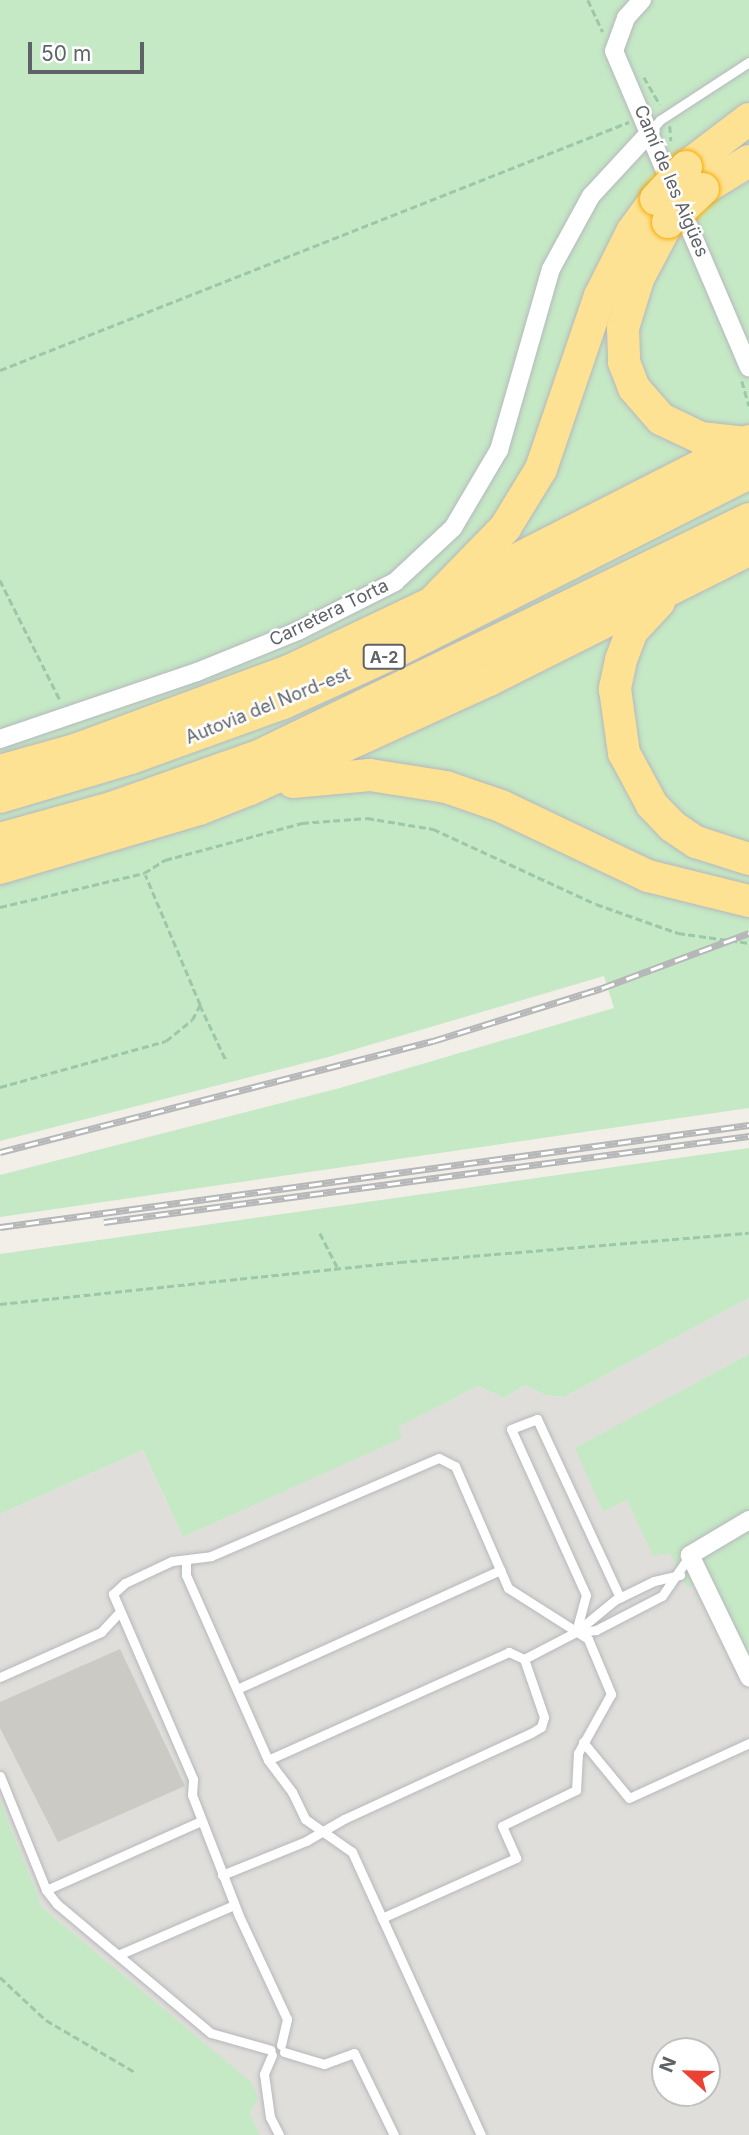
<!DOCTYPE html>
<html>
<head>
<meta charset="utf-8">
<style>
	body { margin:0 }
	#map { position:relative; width:749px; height:2135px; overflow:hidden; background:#f1efe8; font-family:Inter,sans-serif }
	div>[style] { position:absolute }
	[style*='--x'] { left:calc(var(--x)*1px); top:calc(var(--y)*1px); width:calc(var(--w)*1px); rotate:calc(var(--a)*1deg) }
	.industrial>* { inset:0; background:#e0deda }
	.green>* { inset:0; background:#c5e8c5 }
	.building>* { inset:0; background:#cccac5 }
	.path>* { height:2.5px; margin-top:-1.25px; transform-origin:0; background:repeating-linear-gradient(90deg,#9cc7a9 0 7px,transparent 0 10.5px) }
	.roads { filter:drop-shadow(0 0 2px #b5b8bc) drop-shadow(0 0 2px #b5b8bc) }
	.service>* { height:9px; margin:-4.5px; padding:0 4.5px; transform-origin:4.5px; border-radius:4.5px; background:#fff }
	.minor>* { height:18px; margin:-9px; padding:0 9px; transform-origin:9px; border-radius:9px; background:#fff }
	.motorway>* { height:32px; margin:-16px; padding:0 16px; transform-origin:16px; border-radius:16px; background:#fde293 }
	.rail>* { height:7px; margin-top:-3.5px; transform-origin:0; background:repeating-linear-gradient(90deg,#fff 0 13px,#b6b7b8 0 26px); box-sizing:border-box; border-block:2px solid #b6b7b8 }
	.bridges { filter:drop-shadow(0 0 2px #f9ab00) drop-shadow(0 0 2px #f9ab00) }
	.motorway-bridge>* { height:32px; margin:-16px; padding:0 16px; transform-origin:16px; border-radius:16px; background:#fde293 }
	span { translate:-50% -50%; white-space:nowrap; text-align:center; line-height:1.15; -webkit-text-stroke:5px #fff; paint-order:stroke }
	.shield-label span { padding:2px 5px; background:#fff; border:2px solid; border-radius:5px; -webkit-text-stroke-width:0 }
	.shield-label { font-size:16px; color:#5f6368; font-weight:700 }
	.street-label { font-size:18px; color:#5f6368 }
	.north { position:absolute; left:651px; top:2037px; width:70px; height:70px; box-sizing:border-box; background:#fff; border:2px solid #bfc1c3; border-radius:50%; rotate:292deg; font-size:19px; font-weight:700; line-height:28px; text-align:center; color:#5f6368 }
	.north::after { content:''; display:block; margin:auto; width:24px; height:32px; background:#ea4335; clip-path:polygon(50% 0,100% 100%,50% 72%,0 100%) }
	.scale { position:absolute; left:28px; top:42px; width:116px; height:32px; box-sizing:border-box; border:4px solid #5f6368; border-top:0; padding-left:9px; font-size:21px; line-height:24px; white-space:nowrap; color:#5f6368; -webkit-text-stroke:5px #fff; paint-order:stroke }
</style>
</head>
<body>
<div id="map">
	<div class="industrial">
		<div style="clip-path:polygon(evenodd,749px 1298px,749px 1354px,576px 1448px,603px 1512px,627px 1500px,653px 1555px,670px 1552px,701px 1581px,749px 1687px,749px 2135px,260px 2135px,250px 2113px,251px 2083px,42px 1907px,0 1801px,0 1514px,143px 1450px,183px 1537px,401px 1438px,397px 1427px,478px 1386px,504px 1398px,525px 1385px,545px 1395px,564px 1397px,749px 1298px,665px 2051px,707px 2051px,707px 2093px,665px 2093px,665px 2051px)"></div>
	</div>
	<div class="green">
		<div style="clip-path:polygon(0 0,749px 0,749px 1108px,0 1217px,0 1175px,340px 1088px,614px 1008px,604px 976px,332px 1056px,0 1141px)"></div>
		<div style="clip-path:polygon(749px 1148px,749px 1298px,564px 1397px,545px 1395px,525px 1385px,504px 1398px,478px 1386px,398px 1427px,402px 1438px,183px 1537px,143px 1450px,0 1514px,0 1254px)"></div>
		<div style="clip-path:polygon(749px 1354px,749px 1687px,701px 1582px,687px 1588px,670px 1553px,653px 1556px,627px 1500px,603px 1512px,575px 1448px)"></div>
		<div style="clip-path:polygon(0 1801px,42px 1907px,252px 2083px,258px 2098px,250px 2113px,260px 2135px,0 2135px)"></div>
	</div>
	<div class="building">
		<div style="clip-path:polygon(120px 1649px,185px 1786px,58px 1842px,0 1728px,0 1702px)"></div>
	</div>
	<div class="path">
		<div style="--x:588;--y:0;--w:35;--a:65"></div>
		<div style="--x:644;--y:77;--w:32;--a:60"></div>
		<div style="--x:670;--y:126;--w:15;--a:86"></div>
		<div style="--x:0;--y:370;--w:676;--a:-21.52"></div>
		<div style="--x:742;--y:381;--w:26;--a:74"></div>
		<div style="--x:0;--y:580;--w:136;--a:63.4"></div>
		<div style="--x:0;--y:907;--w:148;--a:-13.3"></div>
		<div style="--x:144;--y:873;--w:25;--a:-32"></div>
		<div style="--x:165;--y:860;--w:142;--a:-15.1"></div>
		<div style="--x:302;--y:823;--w:65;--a:-4.4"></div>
		<div style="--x:367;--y:818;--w:67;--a:9.5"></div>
		<div style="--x:433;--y:829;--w:179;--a:24.7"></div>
		<div style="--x:596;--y:904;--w:87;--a:19.5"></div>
		<div style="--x:678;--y:933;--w:72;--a:8"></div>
		<div style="--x:200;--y:1005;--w:61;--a:64.7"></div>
		<div style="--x:0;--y:1087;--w:172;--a:-15.5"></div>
		<div style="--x:166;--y:1041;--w:33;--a:-39"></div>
		<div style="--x:192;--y:1020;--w:17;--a:-62"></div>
		<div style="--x:200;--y:1005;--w:141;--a:-112.9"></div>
		<div style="--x:320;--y:1233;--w:38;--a:63"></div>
		<div style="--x:0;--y:1304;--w:402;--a:-6"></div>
		<div style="--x:400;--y:1262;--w:350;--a:-4.8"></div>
		<div style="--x:0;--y:1977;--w:63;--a:43.1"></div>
		<div style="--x:46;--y:2020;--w:103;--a:30.3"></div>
	</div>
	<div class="roads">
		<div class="service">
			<div style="--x:651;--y:131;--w:14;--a:-51"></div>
			<div style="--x:660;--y:120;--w:106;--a:-33.1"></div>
			<div style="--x:186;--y:1561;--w:14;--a:90"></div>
			<div style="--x:186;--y:1575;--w:202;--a:66.1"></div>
			<div style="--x:268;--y:1760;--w:40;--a:53"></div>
			<div style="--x:292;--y:1792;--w:30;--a:64"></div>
			<div style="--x:305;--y:1819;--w:57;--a:35.1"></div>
			<div style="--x:352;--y:1852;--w:311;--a:65.5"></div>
			<div style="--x:576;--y:1632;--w:38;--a:-75"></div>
			<div style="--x:586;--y:1595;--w:182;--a:-114.3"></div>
			<div style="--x:511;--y:1429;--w:28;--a:-21"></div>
			<div style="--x:537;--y:1419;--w:197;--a:65.1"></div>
			<div style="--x:578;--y:1632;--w:18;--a:-6"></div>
			<div style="--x:596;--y:1630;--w:74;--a:-27.3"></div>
			<div style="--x:662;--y:1596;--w:50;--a:-55.7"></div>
			<div style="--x:524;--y:1659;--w:59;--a:-27.4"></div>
			<div style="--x:576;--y:1632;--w:50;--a:-39.4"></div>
			<div style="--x:615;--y:1600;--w:43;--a:-26"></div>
			<div style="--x:654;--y:1581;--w:27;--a:-13"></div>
			<div style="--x:0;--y:1677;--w:111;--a:-24"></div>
			<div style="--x:101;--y:1632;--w:25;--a:-47"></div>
			<div style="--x:237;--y:1689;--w:289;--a:-24.3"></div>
			<div style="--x:583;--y:1742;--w:72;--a:50.6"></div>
			<div style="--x:629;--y:1798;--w:132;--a:-24.6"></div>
			<div style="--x:0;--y:1776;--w:123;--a:68"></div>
			<div style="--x:46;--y:1890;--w:18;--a:52"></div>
			<div style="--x:57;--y:1904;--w:201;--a:40"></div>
			<div style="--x:211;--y:2033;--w:62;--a:15.8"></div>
			<div style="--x:222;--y:1875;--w:91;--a:-22"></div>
			<div style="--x:306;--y:1841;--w:44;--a:-30.1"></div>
			<div style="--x:344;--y:1819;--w:206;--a:-24.7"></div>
			<div style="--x:531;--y:1733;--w:12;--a:-31"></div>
			<div style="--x:541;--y:1727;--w:10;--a:-73"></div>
			<div style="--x:544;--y:1717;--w:61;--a:-109"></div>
			<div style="--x:524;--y:1659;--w:17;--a:-155"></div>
			<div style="--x:509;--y:1652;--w:264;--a:155.9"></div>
			<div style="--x:46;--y:1890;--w:170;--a:-24"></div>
			<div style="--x:118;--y:1955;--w:126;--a:-23.3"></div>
			<div style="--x:281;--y:2045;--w:27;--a:-77"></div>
			<div style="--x:287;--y:2019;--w:114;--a:-115"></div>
			<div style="--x:239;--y:1916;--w:130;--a:-111.2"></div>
			<div style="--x:192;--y:1795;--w:16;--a:-86"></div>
			<div style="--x:193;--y:1779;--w:202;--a:-113.4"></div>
			<div style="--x:113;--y:1594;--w:16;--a:-43"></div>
			<div style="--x:125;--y:1583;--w:52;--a:-25.1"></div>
			<div style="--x:172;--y:1561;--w:39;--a:-7"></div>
			<div style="--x:211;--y:1556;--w:248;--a:-23.3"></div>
			<div style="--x:439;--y:1458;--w:18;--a:27"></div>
			<div style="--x:455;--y:1466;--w:133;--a:66.5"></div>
			<div style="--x:508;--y:1588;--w:95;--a:32.5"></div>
			<div style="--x:588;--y:1639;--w:60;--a:67.3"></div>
			<div style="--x:611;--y:1694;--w:68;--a:119.2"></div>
			<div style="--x:578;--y:1753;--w:37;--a:93"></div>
			<div style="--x:576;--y:1790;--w:82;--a:154.1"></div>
			<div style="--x:502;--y:1826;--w:35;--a:66"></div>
			<div style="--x:516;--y:1858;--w:147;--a:155.9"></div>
			<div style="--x:284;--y:2052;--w:42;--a:16.7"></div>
			<div style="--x:324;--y:2064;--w:32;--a:-20"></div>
			<div style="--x:354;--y:2053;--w:91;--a:64"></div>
			<div style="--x:272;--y:2055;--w:21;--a:113"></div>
			<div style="--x:264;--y:2074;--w:43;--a:82.1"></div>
			<div style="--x:270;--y:2117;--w:20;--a:63"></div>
		</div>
		<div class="minor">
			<div style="--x:642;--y:0;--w:24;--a:132"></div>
			<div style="--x:626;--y:18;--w:35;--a:110"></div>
			<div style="--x:614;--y:51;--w:344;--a:66.9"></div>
			<div style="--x:0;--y:739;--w:208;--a:-18.8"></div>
			<div style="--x:197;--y:672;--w:109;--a:-22.1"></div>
			<div style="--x:298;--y:631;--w:109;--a:-26.8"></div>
			<div style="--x:395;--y:582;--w:79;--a:-43"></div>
			<div style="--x:453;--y:528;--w:91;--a:-59.5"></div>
			<div style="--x:499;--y:450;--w:188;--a:-74"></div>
			<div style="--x:551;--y:269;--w:83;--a:-61.3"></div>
			<div style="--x:591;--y:196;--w:88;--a:-47.3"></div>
			<div style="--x:749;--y:1520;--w:69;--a:149.3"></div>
			<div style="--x:690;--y:1555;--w:136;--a:64.2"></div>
		</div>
		<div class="motorway">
			<div style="--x:686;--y:167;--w:79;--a:-37.3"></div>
			<div style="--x:703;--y:189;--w:54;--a:-31.3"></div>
			<div style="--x:668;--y:222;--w:64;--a:117.8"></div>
			<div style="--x:638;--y:279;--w:51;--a:107"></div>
			<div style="--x:623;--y:328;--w:34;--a:88"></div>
			<div style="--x:624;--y:362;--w:28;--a:69"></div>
			<div style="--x:634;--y:388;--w:41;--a:48.9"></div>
			<div style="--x:661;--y:419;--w:44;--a:25.4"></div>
			<div style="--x:701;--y:438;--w:45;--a:6.3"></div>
			<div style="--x:457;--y:590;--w:328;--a:-27"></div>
			<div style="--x:659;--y:602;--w:40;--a:133"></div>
			<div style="--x:632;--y:631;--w:31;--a:111"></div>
			<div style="--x:621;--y:660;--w:30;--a:102"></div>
			<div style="--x:615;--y:689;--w:65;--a:82"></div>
			<div style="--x:624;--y:753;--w:59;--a:61.7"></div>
			<div style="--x:652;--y:805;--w:29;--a:46"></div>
			<div style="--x:672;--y:826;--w:29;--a:34"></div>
			<div style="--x:696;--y:842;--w:56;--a:17.8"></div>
			<div style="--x:0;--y:771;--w:78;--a:-15.6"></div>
			<div style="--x:75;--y:750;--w:230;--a:-20.3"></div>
			<div style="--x:291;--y:670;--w:156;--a:-25.4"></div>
			<div style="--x:432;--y:603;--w:105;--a:-45.8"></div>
			<div style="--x:505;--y:528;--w:69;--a:-58.6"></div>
			<div style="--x:541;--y:469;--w:183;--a:-71.2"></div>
			<div style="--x:600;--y:296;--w:72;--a:-63.4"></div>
			<div style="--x:632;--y:232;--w:41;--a:-54"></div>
			<div style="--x:293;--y:782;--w:77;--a:-5.2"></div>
			<div style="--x:370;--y:775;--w:77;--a:9"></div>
			<div style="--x:446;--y:787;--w:58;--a:19.1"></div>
			<div style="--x:501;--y:806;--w:163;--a:25.5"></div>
			<div style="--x:648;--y:876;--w:104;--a:13.9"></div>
			<div style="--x:0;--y:797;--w:137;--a:-16.6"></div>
			<div style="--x:131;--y:758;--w:162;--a:-19.9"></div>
			<div style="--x:283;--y:703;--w:123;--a:-24.5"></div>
			<div style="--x:395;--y:652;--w:397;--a:-26.8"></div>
			<div style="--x:0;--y:839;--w:115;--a:-15.6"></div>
			<div style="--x:111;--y:808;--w:157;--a:-19.4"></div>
			<div style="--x:259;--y:756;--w:544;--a:-25.81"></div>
			<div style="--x:0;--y:868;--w:208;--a:-16.5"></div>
			<div style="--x:199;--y:809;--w:55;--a:-21.4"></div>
			<div style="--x:250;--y:789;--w:263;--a:-24.5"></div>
			<div style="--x:489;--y:680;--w:291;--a:-26.6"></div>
		</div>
	</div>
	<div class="rail">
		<div style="--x:0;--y:1152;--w:447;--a:-14.4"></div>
		<div style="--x:433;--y:1041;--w:177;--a:-17.4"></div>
		<div style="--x:602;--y:988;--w:157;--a:-20.5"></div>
		<div style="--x:104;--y:1222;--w:651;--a:-7.59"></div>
		<div style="--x:0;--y:1227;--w:756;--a:-7.75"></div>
	</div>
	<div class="bridges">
		<div class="motorway-bridge">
			<div style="--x:656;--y:199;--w:44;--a:-46.8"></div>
			<div style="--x:668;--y:222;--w:48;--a:-43.3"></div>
		</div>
	</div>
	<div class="shield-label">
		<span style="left:384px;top:657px">A-2</span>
	</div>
	<div class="street-label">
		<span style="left:671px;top:181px;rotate:67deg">Camí de les Aigües</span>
		<span style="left:329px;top:613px;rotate:-26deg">Carretera Torta</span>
		<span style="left:268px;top:706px;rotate:-22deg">Autovia del Nord-est</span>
	</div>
	<div class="north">N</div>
	<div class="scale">50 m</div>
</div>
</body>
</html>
